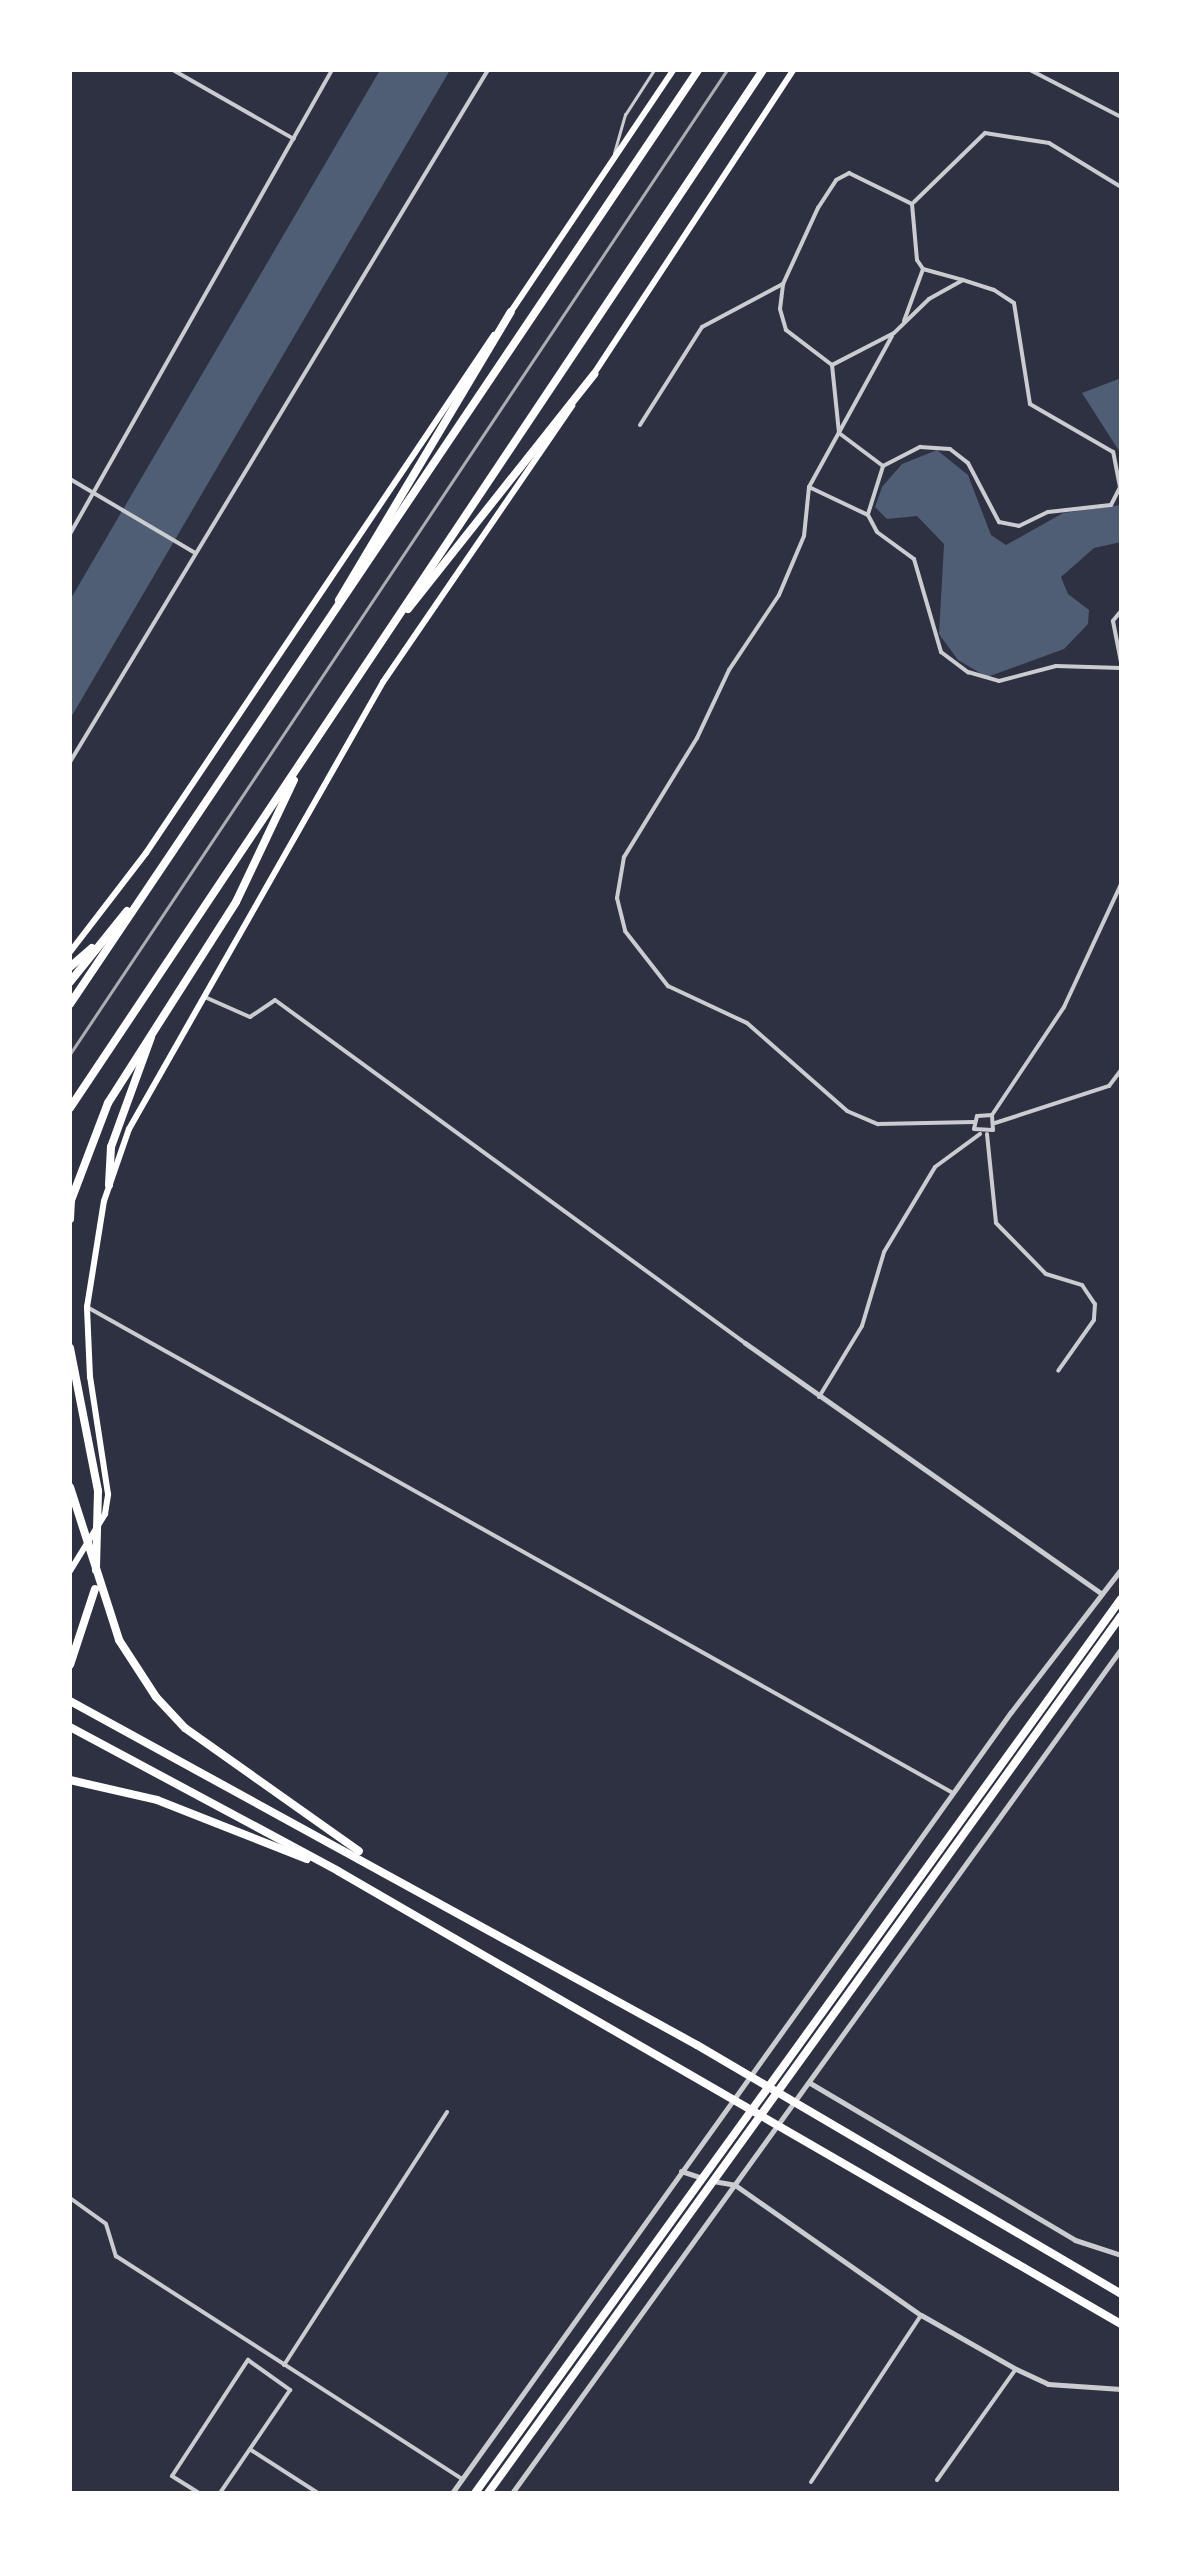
<!DOCTYPE html>
<html>
<head>
<meta charset="utf-8">
<style>
	body { margin:0 }
	#map { position:relative; width:1191px; height:2563px; overflow:hidden; background:#2d3142; font-family:Karla,sans-serif }
	div>[style] { position:absolute }
	[style*='--x'] { left:calc(var(--x)*1px); top:calc(var(--y)*1px); width:calc(var(--w)*1px); rotate:calc(var(--a)*1deg) }
	.water>* { inset:0; background:#4f5d75 }
	.service>* { height:2.5px; margin:-1.25px; padding:0 1.25px; transform-origin:1.25px; border-radius:1.25px; background:#caccd0 }
	.minor>* { height:4px; margin:-2px; padding:0 2px; transform-origin:2px; border-radius:2px; background:#caccd0 }
	.tertiary>* { height:5px; margin:-2.5px; padding:0 2.5px; transform-origin:2.5px; border-radius:2.5px; background:#caccd0 }
	.secondary>* { height:6px; margin:-3px; padding:0 3px; transform-origin:3px; border-radius:3px; background:#fff }
	.trunk>* { height:8px; margin:-4px; padding:0 4px; transform-origin:4px; border-radius:4px; background:#fff }
	.motorway>* { height:8px; margin:-4px; padding:0 4px; transform-origin:4px; border-radius:4px; background:#fff }
	.rail>* { height:2.5px; margin:-1.25px; padding:0 1.25px; transform-origin:1.25px; border-radius:1.25px; background:#abadb3 }
	span { translate:-50% -50%; white-space:nowrap; text-align:center; line-height:1.15; -webkit-text-stroke:10px #fff; paint-order:stroke }
	.frame { position:absolute; inset:0; border:72px solid #fff; pointer-events:none }
</style>
</head>
<body>
<div id="map">
	<div class="water">
		<div style="clip-path:polygon(380px 70px,450px 70px,70px 719px,70px 600px)"></div>
		<div style="clip-path:polygon(1121px 378px,1121px 454px,1082px 393px)"></div>
		<div style="clip-path:polygon(937px 450px,968px 475px,991px 535px,1006px 545px,1063px 513px,1121px 505px,1121px 542px,1094px 548px,1061px 577px,1068px 594px,1089px 610px,1088px 624px,1064px 649px,987px 677px,958px 660px,939px 634px,944px 544px,917px 516px,887px 519px,875px 507px,882px 487px,902px 464px)"></div>
	</div>
	<div class="service">
		<div style="--x:614;--y:153;--w:40;--a:-74"></div>
		<div style="--x:625;--y:115;--w:54;--a:-57.2"></div>
	</div>
	<div class="minor">
		<div style="--x:173;--y:70;--w:139;--a:29.7"></div>
		<div style="--x:1030;--y:70;--w:102;--a:27.3"></div>
		<div style="--x:914;--y:202;--w:99;--a:-44.2"></div>
		<div style="--x:985;--y:133;--w:65;--a:8.9"></div>
		<div style="--x:1049;--y:143;--w:84;--a:31.4"></div>
		<div style="--x:904;--y:321;--w:55;--a:-69.9"></div>
		<div style="--x:892;--y:336;--w:172;--a:118.8"></div>
		<div style="--x:809;--y:487;--w:65;--a:25.4"></div>
		<div style="--x:868;--y:515;--w:19;--a:62"></div>
		<div style="--x:877;--y:532;--w:46;--a:36.1"></div>
		<div style="--x:914;--y:559;--w:97;--a:73.8"></div>
		<div style="--x:941;--y:652;--w:34;--a:37"></div>
		<div style="--x:968;--y:672;--w:32;--a:16"></div>
		<div style="--x:999;--y:681;--w:59;--a:-14.7"></div>
		<div style="--x:1056;--y:666;--w:65;--a:1.8"></div>
		<div style="--x:832;--y:365;--w:68;--a:84.1"></div>
		<div style="--x:839;--y:433;--w:55;--a:36.9"></div>
		<div style="--x:883;--y:466;--w:42;--a:-27.2"></div>
		<div style="--x:920;--y:447;--w:30;--a:4"></div>
		<div style="--x:950;--y:449;--w:23;--a:38"></div>
		<div style="--x:968;--y:463;--w:67;--a:62.3"></div>
		<div style="--x:999;--y:522;--w:20;--a:11"></div>
		<div style="--x:1019;--y:526;--w:32;--a:-26"></div>
		<div style="--x:1048;--y:512;--w:63;--a:-6.3"></div>
		<div style="--x:1111;--y:505;--w:20;--a:-63"></div>
		<div style="--x:1120;--y:487;--w:36;--a:-101"></div>
		<div style="--x:1113;--y:452;--w:96;--a:-150"></div>
		<div style="--x:1030;--y:404;--w:102;--a:-99"></div>
		<div style="--x:1014;--y:303;--w:24;--a:-147"></div>
		<div style="--x:994;--y:290;--w:33;--a:-162"></div>
		<div style="--x:963;--y:280;--w:39;--a:151"></div>
		<div style="--x:929;--y:299;--w:49;--a:135.8"></div>
		<div style="--x:894;--y:333;--w:70;--a:152.7"></div>
		<div style="--x:832;--y:365;--w:58;--a:-142.7"></div>
		<div style="--x:786;--y:330;--w:22;--a:-106"></div>
		<div style="--x:780;--y:309;--w:25;--a:-83"></div>
		<div style="--x:783;--y:284;--w:84;--a:-65.3"></div>
		<div style="--x:818;--y:208;--w:33;--a:-57"></div>
		<div style="--x:836;--y:180;--w:15;--a:-28"></div>
		<div style="--x:849;--y:173;--w:70;--a:26.2"></div>
		<div style="--x:912;--y:204;--w:56;--a:84.9"></div>
		<div style="--x:917;--y:260;--w:11;--a:56"></div>
		<div style="--x:923;--y:269;--w:41;--a:15.4"></div>
		<div style="--x:640;--y:425;--w:116;--a:-57.7"></div>
		<div style="--x:702;--y:327;--w:92;--a:-28"></div>
		<div style="--x:70;--y:479;--w:145;--a:30.6"></div>
		<div style="--x:809;--y:487;--w:49;--a:95.8"></div>
		<div style="--x:804;--y:536;--w:64;--a:113"></div>
		<div style="--x:779;--y:595;--w:90;--a:123.7"></div>
		<div style="--x:729;--y:670;--w:75;--a:115.2"></div>
		<div style="--x:697;--y:738;--w:140;--a:121.5"></div>
		<div style="--x:624;--y:857;--w:42;--a:99.7"></div>
		<div style="--x:617;--y:898;--w:34;--a:76"></div>
		<div style="--x:625;--y:931;--w:70;--a:52"></div>
		<div style="--x:668;--y:986;--w:87;--a:25.1"></div>
		<div style="--x:747;--y:1023;--w:133;--a:41.3"></div>
		<div style="--x:847;--y:1111;--w:34;--a:23"></div>
		<div style="--x:878;--y:1124;--w:96;--a:-1.2"></div>
		<div style="--x:868;--y:514;--w:50;--a:-72.6"></div>
		<div style="--x:70;--y:534;--w:533;--a:-60.55"></div>
		<div style="--x:1121;--y:611;--w:13;--a:129"></div>
		<div style="--x:1113;--y:621;--w:42;--a:79"></div>
		<div style="--x:70;--y:762;--w:808;--a:-58.87"></div>
		<div style="--x:207;--y:998;--w:47;--a:23.8"></div>
		<div style="--x:250;--y:1017;--w:30;--a:-34"></div>
		<div style="--x:275;--y:1000;--w:582;--a:36.12"></div>
		<div style="--x:992;--y:1115;--w:15;--a:176"></div>
		<div style="--x:977;--y:1116;--w:13;--a:103"></div>
		<div style="--x:974;--y:1129;--w:19;--a:3"></div>
		<div style="--x:993;--y:1130;--w:15;--a:-94"></div>
		<div style="--x:992;--y:1115;--w:130;--a:-56.3"></div>
		<div style="--x:1064;--y:1007;--w:136;--a:-65.1"></div>
		<div style="--x:995;--y:1123;--w:120;--a:-18"></div>
		<div style="--x:1109;--y:1086;--w:20;--a:-53"></div>
		<div style="--x:987;--y:1134;--w:89;--a:84.2"></div>
		<div style="--x:996;--y:1223;--w:71;--a:45.6"></div>
		<div style="--x:1046;--y:1274;--w:38;--a:17"></div>
		<div style="--x:1082;--y:1285;--w:23;--a:56"></div>
		<div style="--x:1095;--y:1304;--w:16;--a:94"></div>
		<div style="--x:1094;--y:1320;--w:62;--a:125.2"></div>
		<div style="--x:87;--y:1307;--w:993;--a:29.3"></div>
		<div style="--x:819;--y:1397;--w:83;--a:-58.8"></div>
		<div style="--x:862;--y:1326;--w:77;--a:-73.4"></div>
		<div style="--x:884;--y:1252;--w:99;--a:-59"></div>
		<div style="--x:935;--y:1167;--w:56;--a:-36.3"></div>
		<div style="--x:70;--y:2198;--w:44;--a:35.8"></div>
		<div style="--x:106;--y:2224;--w:34;--a:73"></div>
		<div style="--x:116;--y:2256;--w:412;--a:32.8"></div>
		<div style="--x:284;--y:2365;--w:301;--a:-57.2"></div>
		<div style="--x:251;--y:2450;--w:80;--a:32.7"></div>
		<div style="--x:937;--y:2480;--w:136;--a:-54.6"></div>
		<div style="--x:811;--y:2482;--w:200;--a:-56.6"></div>
		<div style="--x:199;--y:2493;--w:32;--a:-148"></div>
		<div style="--x:172;--y:2476;--w:139;--a:-56.8"></div>
		<div style="--x:248;--y:2360;--w:52;--a:35.5"></div>
		<div style="--x:290;--y:2390;--w:125;--a:124.2"></div>
	</div>
	<div class="tertiary">
		<div style="--x:745;--y:1343;--w:436;--a:35.1"></div>
		<div style="--x:810;--y:2083;--w:308;--a:30.6"></div>
		<div style="--x:1075;--y:2240;--w:48;--a:18.1"></div>
		<div style="--x:681;--y:2171;--w:22;--a:18"></div>
		<div style="--x:713;--y:2181;--w:22;--a:10"></div>
		<div style="--x:735;--y:2185;--w:227;--a:35"></div>
		<div style="--x:921;--y:2315;--w:109;--a:29.6"></div>
		<div style="--x:1016;--y:2369;--w:35;--a:25"></div>
		<div style="--x:1048;--y:2384;--w:73;--a:3.9"></div>
		<div style="--x:452;--y:2493;--w:960;--a:-54.41"></div>
		<div style="--x:1011;--y:1712;--w:180;--a:-52.4"></div>
		<div style="--x:512;--y:2493;--w:1041;--a:-54.19"></div>
	</div>
	<div class="secondary">
		<div style="--x:510;--y:313;--w:293;--a:-56.1"></div>
		<div style="--x:593;--y:375;--w:365;--a:-56.7"></div>
		<div style="--x:70;--y:952;--w:125;--a:-52.5"></div>
		<div style="--x:146;--y:853;--w:624;--a:-56.11"></div>
		<div style="--x:70;--y:1571;--w:67;--a:-58.4"></div>
		<div style="--x:105;--y:1514;--w:20;--a:-81"></div>
		<div style="--x:108;--y:1494;--w:118;--a:-98.7"></div>
		<div style="--x:90;--y:1377;--w:70;--a:-92.5"></div>
		<div style="--x:87;--y:1307;--w:107;--a:-80.9"></div>
		<div style="--x:104;--y:1201;--w:76;--a:-70.9"></div>
		<div style="--x:129;--y:1129;--w:514;--a:-60.39"></div>
		<div style="--x:383;--y:682;--w:335;--a:-55.6"></div>
	</div>
	<div class="trunk">
		<div style="--x:475;--y:2493;--w:1103;--a:-54.15"></div>
		<div style="--x:488;--y:2493;--w:1082;--a:-54.18"></div>
	</div>
	<div class="motorway">
		<div style="--x:339;--y:600;--w:335;--a:-59.2"></div>
		<div style="--x:408;--y:609;--w:300;--a:-51.6"></div>
		<div style="--x:70;--y:967;--w:29;--a:-41"></div>
		<div style="--x:70;--y:982;--w:91;--a:-51.2"></div>
		<div style="--x:70;--y:1004;--w:1125;--a:-56.08"></div>
		<div style="--x:70;--y:1108;--w:1248;--a:-56.27"></div>
		<div style="--x:109;--y:1185;--w:38;--a:-87"></div>
		<div style="--x:111;--y:1147;--w:117;--a:-70"></div>
		<div style="--x:70;--y:1203;--w:107;--a:-69.2"></div>
		<div style="--x:108;--y:1103;--w:238;--a:-57.5"></div>
		<div style="--x:236;--y:902;--w:135;--a:-64.6"></div>
		<div style="--x:70;--y:1219;--w:21;--a:-87"></div>
		<div style="--x:70;--y:1348;--w:146;--a:78.9"></div>
		<div style="--x:98;--y:1491;--w:79;--a:91.5"></div>
		<div style="--x:70;--y:1487;--w:161;--a:72.2"></div>
		<div style="--x:119;--y:1640;--w:68;--a:57"></div>
		<div style="--x:156;--y:1697;--w:42;--a:46.9"></div>
		<div style="--x:185;--y:1728;--w:213;--a:35.3"></div>
		<div style="--x:70;--y:1665;--w:80;--a:-71.8"></div>
		<div style="--x:70;--y:1701;--w:715;--a:28.75"></div>
		<div style="--x:697;--y:2045;--w:492;--a:30.4"></div>
		<div style="--x:70;--y:1727;--w:304;--a:28.2"></div>
		<div style="--x:338;--y:1871;--w:905;--a:30.05"></div>
		<div style="--x:70;--y:1780;--w:89;--a:12.9"></div>
		<div style="--x:157;--y:1800;--w:161;--a:21.5"></div>
	</div>
	<div class="rail">
		<div style="--x:70;--y:1054;--w:1183;--a:-56.27"></div>
	</div>
	<div class="frame"></div>
</div>
</body>
</html>
